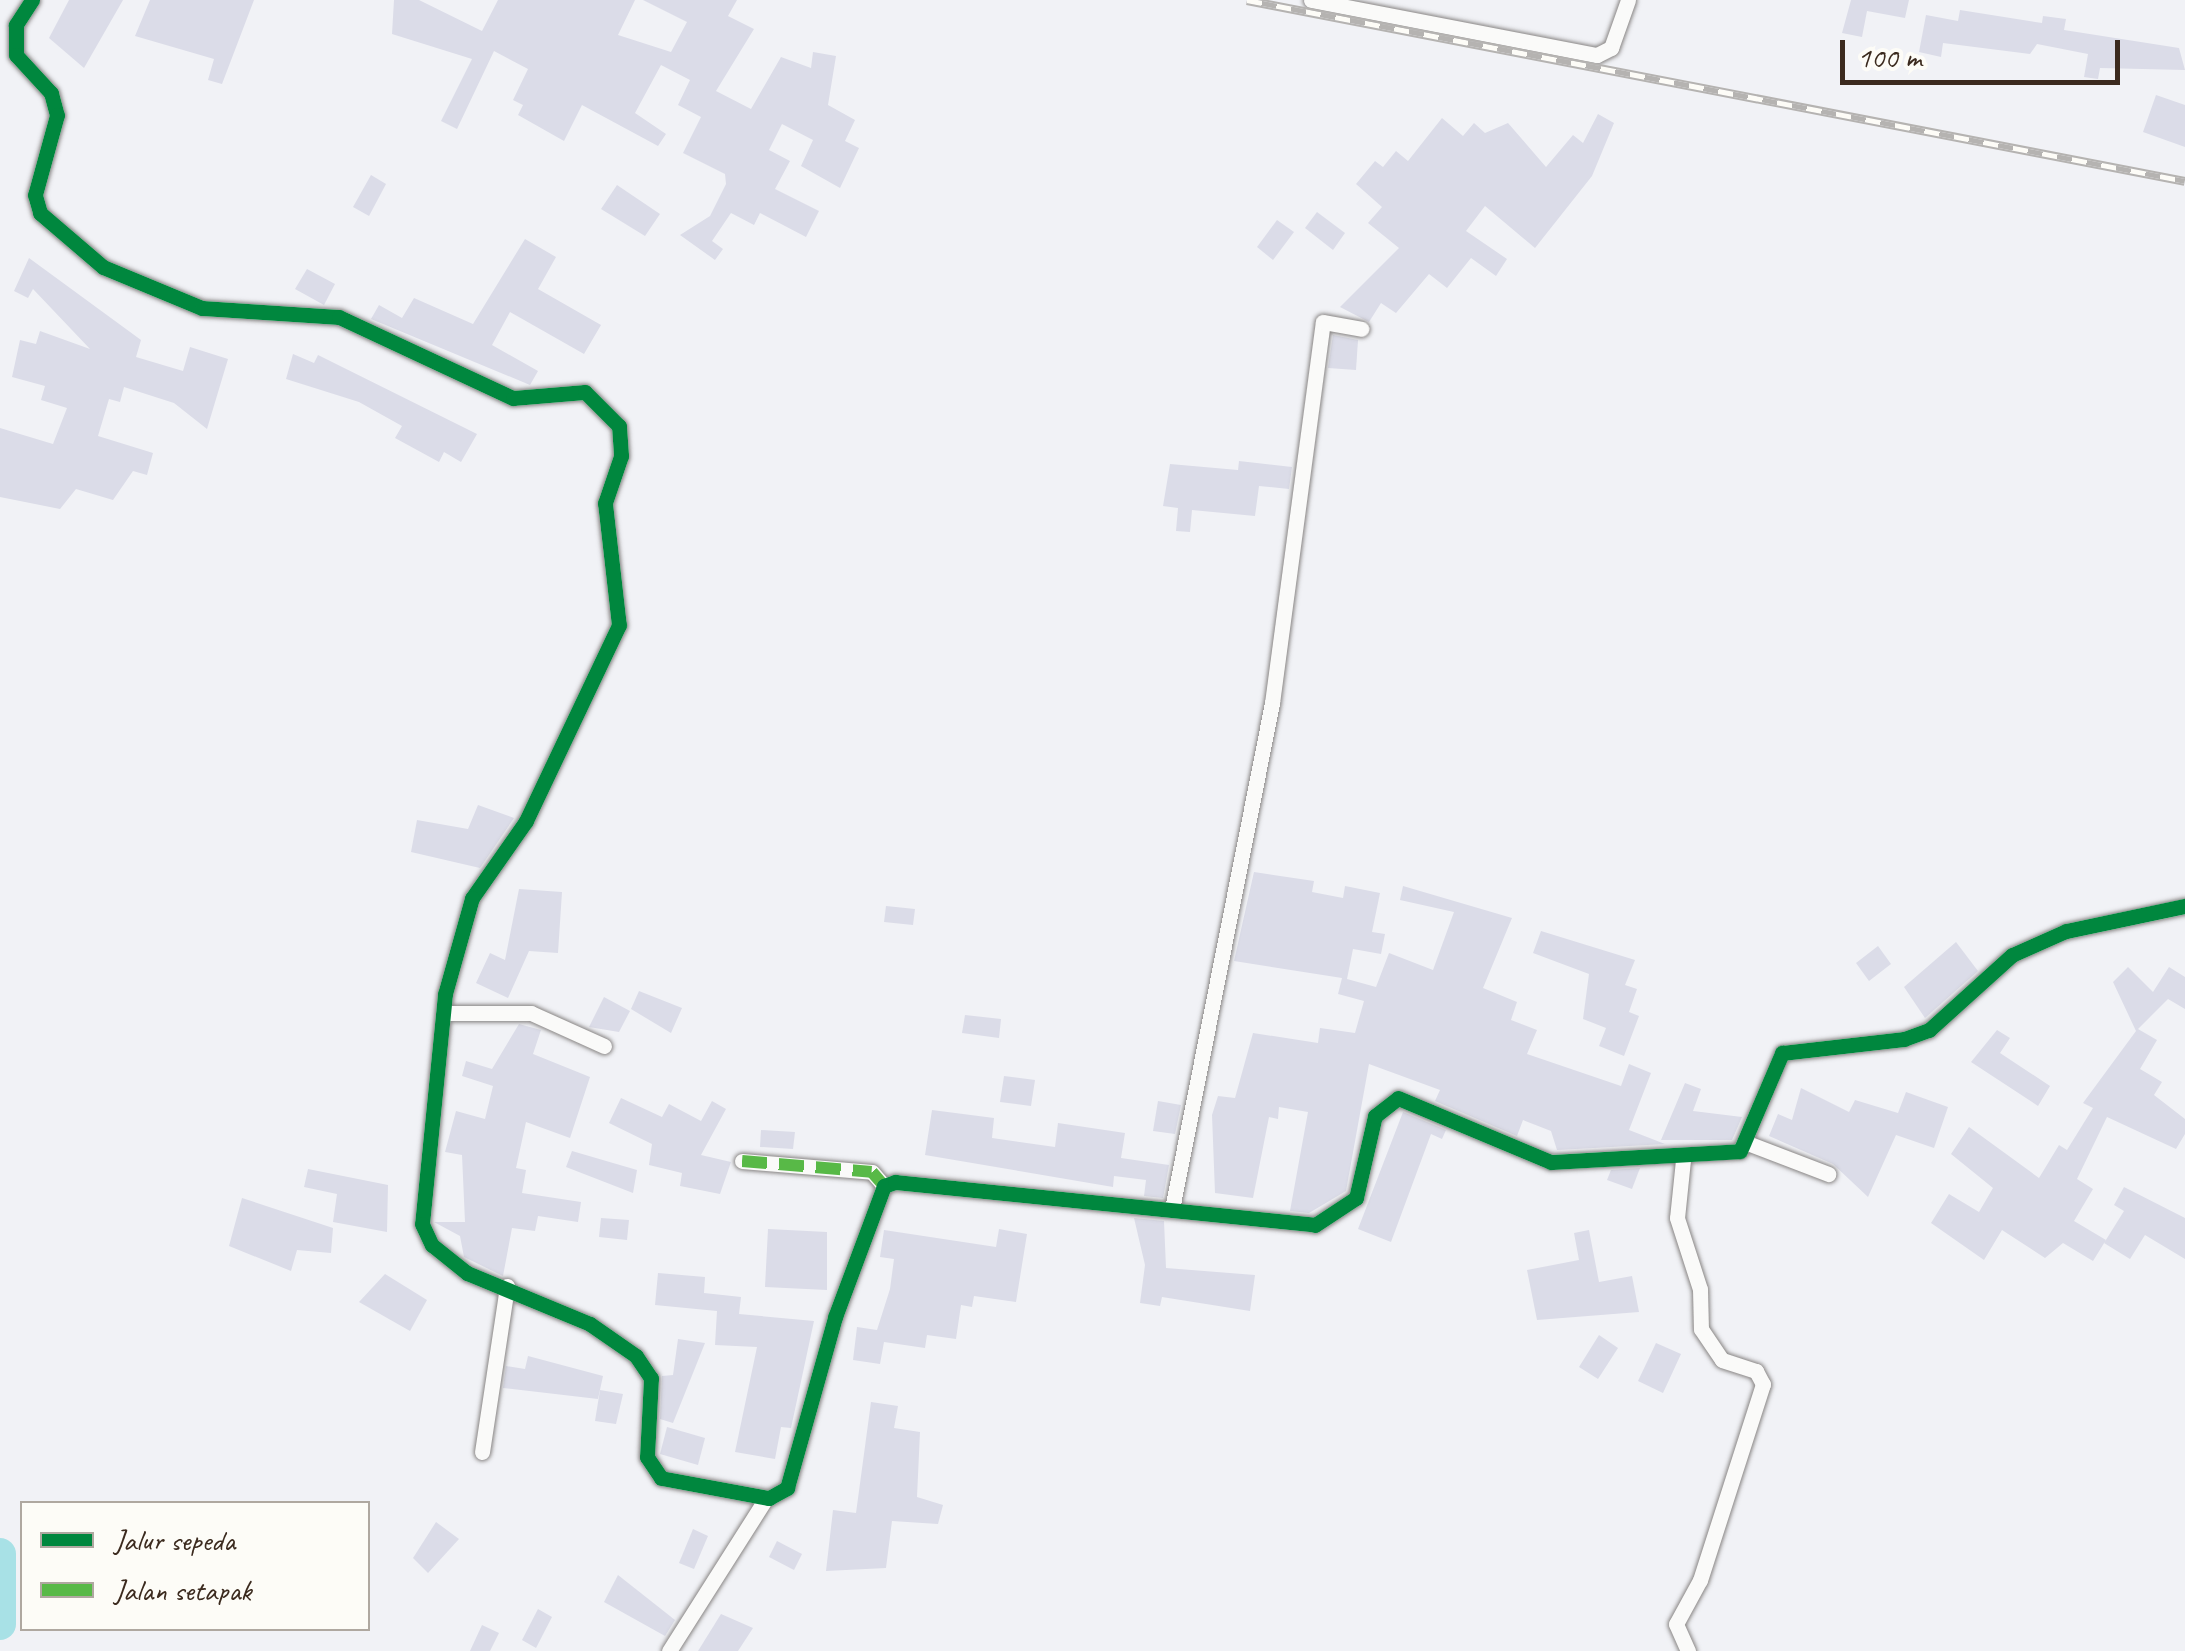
<!DOCTYPE html>
<html>
<head>
<meta charset="utf-8">
<style>
	body { margin:0 }
	#map { position:relative; width:2185px; height:1651px; overflow:hidden; background:#f1f2f6; font-family:Caveat,sans-serif }
	div>[style] { position:absolute }
	[style*='--x'] { left:calc(var(--x)*1px); top:calc(var(--y)*1px); width:calc(var(--w)*1px); rotate:calc(var(--a)*1deg) }
	.river>* { height:32px; margin:-16px; padding:0 16px; transform-origin:16px; border-radius:16px; background:#a8e1e6 }
	.building>* { inset:0; background:#dbdce8 }
	.roads { filter:drop-shadow(0 0 2px #888584) drop-shadow(0 0 2px #888584) }
	.street>* { height:15px; margin:-7.5px; padding:0 7.5px; transform-origin:7.5px; border-radius:7.5px; background:#fafaf9 }
	.rail>* { height:9px; margin-top:-4.5px; transform-origin:0; background:repeating-linear-gradient(90deg,#fdfcf7 0 15px,#b5b3b1 0 30px); box-sizing:border-box; border-block:2px solid #b5b3b1 }
	.quiet>* { height:12px; margin-top:-6px; transform-origin:0; background:repeating-linear-gradient(90deg,#58b947 0 25px,transparent 0 37px) }
	.cycleway>* { height:15px; margin:-7.5px; padding:0 7.5px; transform-origin:7.5px; border-radius:7.5px; background:#00873e }
	span { translate:-50% -50%; white-space:nowrap; text-align:center; line-height:1.15; -webkit-text-stroke:9px #fdfcf7; paint-order:stroke }
	.legend { position:absolute; left:20px; top:1501px; width:350px; height:130px; box-sizing:border-box; background:#fdfcf7; border:2px solid #afa8a0; margin:0; padding:12px 18px; list-style:none; font-size:30px; color:#3b2a1e }
	.legend li { display:flex; align-items:center; gap:20px; height:50px }
	.legend b { width:50px; border:2px solid #afa8a0 }
	.scale { position:absolute; left:1840px; top:40px; width:280px; height:45px; box-sizing:border-box; border:5px solid #3b2a1e; border-top:0; padding-left:12px; font-size:30px; line-height:35px; white-space:nowrap; color:#3b2a1e; -webkit-text-stroke:8px #fdfcf7; paint-order:stroke }
</style>
</head>
<body>
<div id="map">
	<div class="river">
		<div style="--x:0;--y:1554;--w:70;--a:90"></div>
	</div>
	<div class="building">
		<div style="clip-path:polygon(69px 0,123px 0,84px 68px,49px 38px)"></div>
		<div style="clip-path:polygon(150px 0,254px 0,222px 84px,208px 80px,214px 59px,135px 36px)"></div>
		<div style="clip-path:polygon(394px 0,419px 0,482px 31px,498px 0,635px 0,618px 35px,671px 52px,687px 22px,643px 0,737px 0,728px 16px,754px 29px,716px 91px,751px 109px,781px 57px,811px 68px,813px 52px,836px 56px,828px 105px,855px 120px,845px 141px,859px 148px,840px 188px,801px 166px,813px 140px,782px 124px,769px 150px,790px 161px,775px 189px,819px 211px,806px 237px,760px 213px,754px 225px,731px 213px,712px 241px,723px 249px,715px 260px,680px 235px,710px 216px,726px 184px,725px 174px,683px 153px,701px 117px,678px 105px,690px 80px,661px 65px,635px 113px,666px 134px,658px 146px,582px 105px,564px 141px,518px 115px,523px 105px,513px 100px,528px 69px,494px 51px,457px 129px,441px 121px,472px 59px,392px 34px)"></div>
		<div style="clip-path:polygon(1851px 0,1909px 0,1905px 18px,1867px 11px,1862px 37px,1842px 33px)"></div>
		<div style="clip-path:polygon(1960px 10px,2042px 23px,2043px 16px,2066px 19px,2064px 30px,2179px 48px,2185px 70px,2100px 68px,2098px 79px,2084px 77px,2088px 54px,2037px 44px,2030px 54px,1943px 43px,1941px 57px,1919px 52px,1926px 15px,1958px 21px)"></div>
		<div style="clip-path:polygon(2156px 95px,2185px 105px,2185px 147px,2143px 132px)"></div>
		<div style="clip-path:polygon(1598px 114px,1614px 123px,1592px 176px,1535px 248px,1485px 206px,1466px 231px,1507px 259px,1496px 276px,1471px 258px,1447px 288px,1429px 274px,1396px 313px,1381px 303px,1369px 322px,1340px 307px,1399px 248px,1368px 223px,1382px 207px,1356px 184px,1375px 161px,1383px 167px,1396px 151px,1408px 161px,1442px 118px,1463px 136px,1474px 123px,1485px 133px,1508px 123px,1546px 167px,1573px 135px,1583px 143px)"></div>
		<div style="clip-path:polygon(371px 175px,386px 184px,369px 216px,353px 207px)"></div>
		<div style="clip-path:polygon(617px 185px,660px 214px,645px 236px,601px 209px)"></div>
		<div style="clip-path:polygon(1317px 212px,1345px 233px,1333px 250px,1305px 228px)"></div>
		<div style="clip-path:polygon(1277px 220px,1294px 232px,1273px 260px,1257px 247px)"></div>
		<div style="clip-path:polygon(525px 239px,556px 257px,538px 289px,601px 325px,584px 354px,510px 312px,492px 345px,538px 371px,530px 385px,371px 319px,379px 305px,402px 318px,414px 298px,473px 324px)"></div>
		<div style="clip-path:polygon(29px 258px,141px 340px,136px 357px,183px 371px,190px 347px,228px 359px,207px 429px,174px 403px,124px 387px,120px 402px,109px 399px,98px 436px,153px 453px,147px 475px,133px 471px,113px 500px,76px 489px,60px 509px,0 497px,0 428px,53px 444px,67px 408px,41px 400px,45px 386px,12px 377px,20px 340px,36px 344px,40px 331px,90px 349px,33px 289px,28px 298px,14px 291px)"></div>
		<div style="clip-path:polygon(307px 269px,335px 284px,324px 305px,295px 289px)"></div>
		<div style="clip-path:polygon(1333px 335px,1358px 340px,1356px 370px,1328px 368px)"></div>
		<div style="clip-path:polygon(293px 354px,314px 363px,318px 355px,477px 434px,461px 462px,444px 452px,439px 462px,395px 438px,402px 426px,359px 402px,286px 379px)"></div>
		<div style="clip-path:polygon(1239px 461px,1292px 467px,1289px 489px,1259px 486px,1255px 516px,1192px 510px,1190px 532px,1176px 531px,1178px 508px,1163px 506px,1170px 464px,1238px 470px)"></div>
		<div style="clip-path:polygon(478px 805px,514px 818px,480px 868px,411px 852px,417px 820px,468px 829px)"></div>
		<div style="clip-path:polygon(1254px 872px,1314px 881px,1312px 892px,1343px 898px,1345px 886px,1380px 893px,1372px 932px,1385px 934px,1381px 954px,1353px 949px,1347px 979px,1376px 987px,1389px 953px,1433px 970px,1454px 912px,1400px 900px,1403px 886px,1512px 918px,1483px 988px,1517px 1002px,1511px 1020px,1537px 1030px,1527px 1054px,1621px 1086px,1629px 1064px,1651px 1073px,1629px 1130px,1665px 1144px,1557px 1150px,1551px 1131px,1523px 1120px,1517px 1136px,1435px 1101px,1440px 1090px,1369px 1064px,1346px 1191px,1309px 1213px,1290px 1211px,1308px 1112px,1279px 1107px,1278px 1119px,1269px 1117px,1253px 1198px,1215px 1193px,1212px 1115px,1218px 1096px,1235px 1098px,1253px 1033px,1318px 1043px,1320px 1028px,1355px 1033px,1364px 1001px,1338px 994px,1342px 978px,1234px 961px)"></div>
		<div style="clip-path:polygon(519px 889px,562px 892px,558px 953px,529px 951px,508px 998px,476px 983px,490px 953px,505px 960px)"></div>
		<div style="clip-path:polygon(886px 906px,915px 909px,913px 925px,884px 922px)"></div>
		<div style="clip-path:polygon(1541px 931px,1635px 960px,1625px 985px,1637px 989px,1629px 1012px,1639px 1016px,1624px 1056px,1599px 1046px,1606px 1028px,1583px 1019px,1589px 974px,1533px 953px)"></div>
		<div style="clip-path:polygon(1956px 942px,1978px 971px,1925px 1018px,1904px 987px)"></div>
		<div style="clip-path:polygon(1878px 946px,1891px 964px,1869px 981px,1856px 963px)"></div>
		<div style="clip-path:polygon(2128px 967px,2153px 992px,2169px 967px,2185px 977px,2185px 1009px,2168px 999px,2138px 1029px,2157px 1040px,2140px 1069px,2162px 1082px,2154px 1095px,2185px 1119px,2185px 1134px,2176px 1149px,2107px 1117px,2077px 1179px,2093px 1189px,2074px 1221px,2106px 1240px,2093px 1261px,2063px 1243px,2045px 1258px,2002px 1230px,1984px 1260px,1931px 1223px,1949px 1194px,1979px 1212px,1993px 1188px,1951px 1154px,1969px 1127px,2039px 1178px,2059px 1145px,2067px 1150px,2093px 1108px,2083px 1103px,2136px 1031px,2113px 982px)"></div>
		<div style="clip-path:polygon(639px 991px,682px 1008px,671px 1033px,631px 1009px)"></div>
		<div style="clip-path:polygon(604px 997px,630px 1011px,619px 1032px,589px 1027px)"></div>
		<div style="clip-path:polygon(965px 1015px,1001px 1019px,999px 1038px,962px 1033px)"></div>
		<div style="clip-path:polygon(519px 1024px,541px 1030px,533px 1054px,590px 1077px,570px 1138px,526px 1122px,516px 1168px,526px 1170px,522px 1193px,581px 1202px,578px 1222px,538px 1216px,535px 1231px,512px 1228px,503px 1276px,464px 1257px,460px 1236px,434px 1222px,465px 1222px,462px 1155px,445px 1152px,456px 1111px,485px 1119px,493px 1086px,462px 1076px,466px 1061px,492px 1069px)"></div>
		<div style="clip-path:polygon(1997px 1030px,2010px 1038px,2000px 1053px,2050px 1086px,2038px 1106px,1971px 1062px)"></div>
		<div style="clip-path:polygon(1004px 1076px,1035px 1080px,1031px 1106px,1000px 1102px)"></div>
		<div style="clip-path:polygon(1685px 1083px,1701px 1089px,1693px 1111px,1742px 1117px,1732px 1140px,1661px 1140px)"></div>
		<div style="clip-path:polygon(1801px 1088px,1849px 1112px,1855px 1100px,1898px 1113px,1906px 1092px,1948px 1107px,1934px 1148px,1896px 1135px,1868px 1197px,1833px 1164px,1769px 1136px,1778px 1114px,1792px 1120px)"></div>
		<div style="clip-path:polygon(621px 1098px,662px 1117px,669px 1104px,701px 1121px,712px 1101px,726px 1109px,701px 1155px,731px 1162px,720px 1194px,680px 1186px,682px 1173px,649px 1165px,652px 1144px,609px 1123px)"></div>
		<div style="clip-path:polygon(1158px 1101px,1181px 1105px,1175px 1134px,1153px 1131px)"></div>
		<div style="clip-path:polygon(932px 1110px,994px 1118px,992px 1138px,1055px 1147px,1058px 1123px,1125px 1133px,1121px 1158px,1169px 1165px,1163px 1198px,1144px 1196px,1146px 1180px,1114px 1176px,1113px 1187px,925px 1155px)"></div>
		<div style="clip-path:polygon(1403px 1112px,1446px 1130px,1442px 1139px,1431px 1134px,1391px 1242px,1358px 1229px)"></div>
		<div style="clip-path:polygon(761px 1130px,795px 1132px,793px 1149px,760px 1147px)"></div>
		<div style="clip-path:polygon(572px 1151px,637px 1170px,633px 1193px,566px 1167px)"></div>
		<div style="clip-path:polygon(1640px 1168px,1632px 1189px,1607px 1180px,1611px 1170px)"></div>
		<div style="clip-path:polygon(308px 1169px,388px 1185px,387px 1232px,333px 1222px,337px 1194px,304px 1187px)"></div>
		<div style="clip-path:polygon(2124px 1187px,2185px 1218px,2185px 1259px,2145px 1235px,2130px 1259px,2104px 1243px,2124px 1211px,2114px 1205px)"></div>
		<div style="clip-path:polygon(242px 1198px,333px 1228px,331px 1253px,297px 1250px,291px 1271px,229px 1246px)"></div>
		<div style="clip-path:polygon(601px 1218px,629px 1220px,627px 1240px,599px 1237px)"></div>
		<div style="clip-path:polygon(1134px 1218px,1164px 1221px,1166px 1268px,1255px 1275px,1250px 1311px,1162px 1297px,1160px 1306px,1140px 1303px,1145px 1265px)"></div>
		<div style="clip-path:polygon(768px 1229px,827px 1232px,827px 1290px,765px 1287px)"></div>
		<div style="clip-path:polygon(999px 1229px,1027px 1234px,1016px 1302px,974px 1296px,972px 1307px,961px 1305px,956px 1339px,927px 1335px,925px 1348px,884px 1342px,880px 1364px,853px 1360px,857px 1327px,877px 1330px,890px 1289px,894px 1259px,880px 1257px,884px 1230px,996px 1247px)"></div>
		<div style="clip-path:polygon(1589px 1230px,1599px 1282px,1632px 1276px,1639px 1312px,1537px 1320px,1527px 1270px,1579px 1260px,1574px 1233px)"></div>
		<div style="clip-path:polygon(658px 1273px,705px 1277px,704px 1293px,741px 1297px,739px 1314px,814px 1321px,791px 1428px,781px 1427px,775px 1459px,735px 1452px,757px 1347px,715px 1345px,717px 1311px,655px 1305px)"></div>
		<div style="clip-path:polygon(385px 1274px,427px 1300px,410px 1331px,359px 1302px)"></div>
		<div style="clip-path:polygon(1599px 1335px,1618px 1348px,1598px 1379px,1579px 1367px)"></div>
		<div style="clip-path:polygon(678px 1339px,705px 1343px,673px 1423px,660px 1419px,662px 1376px,673px 1375px)"></div>
		<div style="clip-path:polygon(1656px 1343px,1681px 1354px,1663px 1393px,1638px 1381px)"></div>
		<div style="clip-path:polygon(528px 1356px,603px 1376px,598px 1399px,503px 1388px,506px 1366px,525px 1369px)"></div>
		<div style="clip-path:polygon(600px 1390px,623px 1394px,616px 1424px,595px 1421px)"></div>
		<div style="clip-path:polygon(871px 1402px,898px 1406px,894px 1428px,920px 1432px,917px 1497px,943px 1505px,938px 1524px,892px 1521px,886px 1568px,826px 1571px,833px 1510px,856px 1513px)"></div>
		<div style="clip-path:polygon(667px 1427px,705px 1438px,698px 1465px,660px 1454px)"></div>
		<div style="clip-path:polygon(436px 1522px,459px 1539px,428px 1573px,413px 1558px)"></div>
		<div style="clip-path:polygon(693px 1529px,708px 1536px,694px 1569px,679px 1563px)"></div>
		<div style="clip-path:polygon(777px 1541px,802px 1554px,794px 1570px,769px 1557px)"></div>
		<div style="clip-path:polygon(618px 1575px,675px 1620px,665px 1636px,604px 1602px)"></div>
		<div style="clip-path:polygon(538px 1609px,552px 1617px,536px 1648px,522px 1640px)"></div>
		<div style="clip-path:polygon(721px 1614px,753px 1628px,738px 1651px,698px 1651px)"></div>
		<div style="clip-path:polygon(482px 1625px,499px 1633px,490px 1651px,470px 1651px)"></div>
	</div>
	<div class="roads">
		<div class="street">
			<div style="--x:32;--y:0;--w:30;--a:123"></div>
			<div style="--x:16;--y:25;--w:30;--a:90"></div>
			<div style="--x:16;--y:55;--w:52;--a:47.4"></div>
			<div style="--x:51;--y:93;--w:23;--a:75"></div>
			<div style="--x:57;--y:115;--w:83;--a:105.4"></div>
			<div style="--x:35;--y:195;--w:19;--a:74"></div>
			<div style="--x:40;--y:213;--w:83;--a:40.6"></div>
			<div style="--x:103;--y:267;--w:107;--a:22.5"></div>
			<div style="--x:202;--y:308;--w:137;--a:3.8"></div>
			<div style="--x:339;--y:317;--w:192;--a:25"></div>
			<div style="--x:513;--y:398;--w:72;--a:-4.8"></div>
			<div style="--x:585;--y:392;--w:48;--a:45"></div>
			<div style="--x:619;--y:426;--w:30;--a:86"></div>
			<div style="--x:621;--y:456;--w:50;--a:108.8"></div>
			<div style="--x:605;--y:503;--w:123;--a:83.5"></div>
			<div style="--x:619;--y:625;--w:217;--a:115.4"></div>
			<div style="--x:526;--y:821;--w:94;--a:125"></div>
			<div style="--x:472;--y:898;--w:100;--a:105.7"></div>
			<div style="--x:445;--y:994;--w:231;--a:95.7"></div>
			<div style="--x:422;--y:1224;--w:23;--a:65"></div>
			<div style="--x:432;--y:1245;--w:45;--a:38.7"></div>
			<div style="--x:467;--y:1273;--w:133;--a:22.5"></div>
			<div style="--x:590;--y:1324;--w:56;--a:34.8"></div>
			<div style="--x:636;--y:1356;--w:27;--a:56"></div>
			<div style="--x:651;--y:1378;--w:79;--a:92.9"></div>
			<div style="--x:647;--y:1457;--w:25;--a:56"></div>
			<div style="--x:661;--y:1478;--w:110;--a:10.5"></div>
			<div style="--x:769;--y:1498;--w:21;--a:-29"></div>
			<div style="--x:787;--y:1488;--w:178;--a:-74.3"></div>
			<div style="--x:835;--y:1317;--w:140;--a:-69.5"></div>
			<div style="--x:884;--y:1186;--w:12;--a:-20"></div>
			<div style="--x:895;--y:1182;--w:422;--a:5.8"></div>
			<div style="--x:1315;--y:1225;--w:49;--a:-33.4"></div>
			<div style="--x:1356;--y:1198;--w:84;--a:-77"></div>
			<div style="--x:1375;--y:1116;--w:29;--a:-38"></div>
			<div style="--x:1398;--y:1098;--w:166;--a:22.7"></div>
			<div style="--x:1551;--y:1162;--w:189;--a:-3.3"></div>
			<div style="--x:1740;--y:1151;--w:107;--a:-66.8"></div>
			<div style="--x:1782;--y:1053;--w:123;--a:-6.5"></div>
			<div style="--x:1904;--y:1039;--w:27;--a:-20"></div>
			<div style="--x:1929;--y:1030;--w:112;--a:-42.1"></div>
			<div style="--x:2012;--y:955;--w:59;--a:-24"></div>
			<div style="--x:2066;--y:931;--w:122;--a:-11.9"></div>
			<div style="--x:1311;--y:0;--w:291;--a:10.9"></div>
			<div style="--x:1597;--y:55;--w:16;--a:-27"></div>
			<div style="--x:1611;--y:48;--w:51;--a:-70.5"></div>
			<div style="--x:443;--y:1013;--w:88;--a:0"></div>
			<div style="--x:531;--y:1013;--w:80;--a:24.3"></div>
			<div style="--x:1750;--y:1144;--w:84;--a:21"></div>
			<div style="--x:1683;--y:1160;--w:58;--a:95.9"></div>
			<div style="--x:1677;--y:1218;--w:75;--a:72.1"></div>
			<div style="--x:1700;--y:1289;--w:40;--a:88.6"></div>
			<div style="--x:1701;--y:1329;--w:37;--a:56"></div>
			<div style="--x:1722;--y:1360;--w:36;--a:18"></div>
			<div style="--x:1756;--y:1371;--w:15;--a:62"></div>
			<div style="--x:1763;--y:1384;--w:206;--a:107.8"></div>
			<div style="--x:1700;--y:1580;--w:50;--a:118.6"></div>
			<div style="--x:1676;--y:1624;--w:30;--a:66"></div>
			<div style="--x:742;--y:1161;--w:130;--a:4.8"></div>
			<div style="--x:872;--y:1172;--w:18;--a:49"></div>
			<div style="--x:1172;--y:1209;--w:516;--a:-78.82"></div>
			<div style="--x:1272;--y:703;--w:384;--a:-82.4"></div>
			<div style="--x:1323;--y:322;--w:39;--a:10"></div>
			<div style="--x:482;--y:1452;--w:168;--a:-81.4"></div>
			<div style="--x:669;--y:1651;--w:181;--a:-57.6"></div>
		</div>
	</div>
	<div class="rail">
		<div style="--x:1247;--y:0;--w:955;--a:10.92"></div>
	</div>
	<div class="quiet">
		<div style="--x:742;--y:1161;--w:130;--a:4.8"></div>
		<div style="--x:872;--y:1172;--w:18;--a:49"></div>
	</div>
	<div class="cycleway">
		<div style="--x:32;--y:0;--w:30;--a:123"></div>
		<div style="--x:16;--y:25;--w:30;--a:90"></div>
		<div style="--x:16;--y:55;--w:52;--a:47.4"></div>
		<div style="--x:51;--y:93;--w:23;--a:75"></div>
		<div style="--x:57;--y:115;--w:83;--a:105.4"></div>
		<div style="--x:35;--y:195;--w:19;--a:74"></div>
		<div style="--x:40;--y:213;--w:83;--a:40.6"></div>
		<div style="--x:103;--y:267;--w:107;--a:22.5"></div>
		<div style="--x:202;--y:308;--w:137;--a:3.8"></div>
		<div style="--x:339;--y:317;--w:192;--a:25"></div>
		<div style="--x:513;--y:398;--w:72;--a:-4.8"></div>
		<div style="--x:585;--y:392;--w:48;--a:45"></div>
		<div style="--x:619;--y:426;--w:30;--a:86"></div>
		<div style="--x:621;--y:456;--w:50;--a:108.8"></div>
		<div style="--x:605;--y:503;--w:123;--a:83.5"></div>
		<div style="--x:619;--y:625;--w:217;--a:115.4"></div>
		<div style="--x:526;--y:821;--w:94;--a:125"></div>
		<div style="--x:472;--y:898;--w:100;--a:105.7"></div>
		<div style="--x:445;--y:994;--w:231;--a:95.7"></div>
		<div style="--x:422;--y:1224;--w:23;--a:65"></div>
		<div style="--x:432;--y:1245;--w:45;--a:38.7"></div>
		<div style="--x:467;--y:1273;--w:133;--a:22.5"></div>
		<div style="--x:590;--y:1324;--w:56;--a:34.8"></div>
		<div style="--x:636;--y:1356;--w:27;--a:56"></div>
		<div style="--x:651;--y:1378;--w:79;--a:92.9"></div>
		<div style="--x:647;--y:1457;--w:25;--a:56"></div>
		<div style="--x:661;--y:1478;--w:110;--a:10.5"></div>
		<div style="--x:769;--y:1498;--w:21;--a:-29"></div>
		<div style="--x:787;--y:1488;--w:178;--a:-74.3"></div>
		<div style="--x:835;--y:1317;--w:140;--a:-69.5"></div>
		<div style="--x:884;--y:1186;--w:12;--a:-20"></div>
		<div style="--x:895;--y:1182;--w:422;--a:5.8"></div>
		<div style="--x:1315;--y:1225;--w:49;--a:-33.4"></div>
		<div style="--x:1356;--y:1198;--w:84;--a:-77"></div>
		<div style="--x:1375;--y:1116;--w:29;--a:-38"></div>
		<div style="--x:1398;--y:1098;--w:166;--a:22.7"></div>
		<div style="--x:1551;--y:1162;--w:189;--a:-3.3"></div>
		<div style="--x:1740;--y:1151;--w:107;--a:-66.8"></div>
		<div style="--x:1782;--y:1053;--w:123;--a:-6.5"></div>
		<div style="--x:1904;--y:1039;--w:27;--a:-20"></div>
		<div style="--x:1929;--y:1030;--w:112;--a:-42.1"></div>
		<div style="--x:2012;--y:955;--w:59;--a:-24"></div>
		<div style="--x:2066;--y:931;--w:122;--a:-11.9"></div>
	</div>
	<ul class="legend">
	<li><b style="height:12px;background:#00873e"></b>Jalur sepeda</li>
	<li><b style="height:12px;background:#58b947"></b>Jalan setapak</li>
	</ul>
	<div class="scale">100 m</div>
</div>
</body>
</html>
